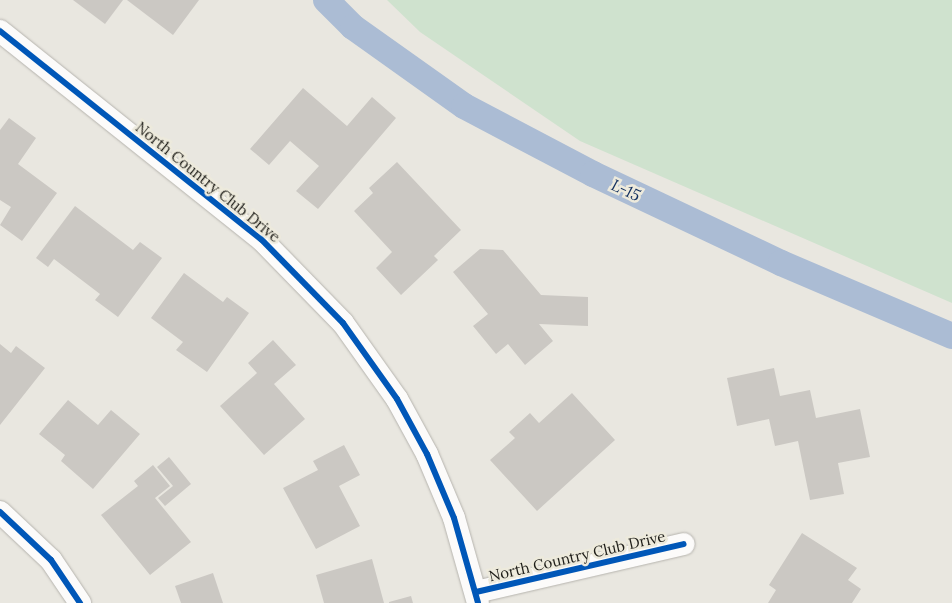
<!DOCTYPE html>
<html>
<head>
<meta charset="utf-8">
<style>
	body { margin:0 }
	#map { position:relative; width:952px; height:603px; overflow:hidden; background:#e9e7e0; font-family:Lora,serif }
	div>[style] { position:absolute }
	[style*='--x'] { left:calc(var(--x)*1px); top:calc(var(--y)*1px); width:calc(var(--w)*1px); rotate:calc(var(--a)*1deg) }
	.green>* { inset:0; background:#cfe2ce }
	.canal>* { height:26px; margin:-13px; padding:0 13px; transform-origin:13px; border-radius:13px; background:#abbcd4 }
	.building>* { inset:0; background:#cbc8c3 }
	.roads { filter:drop-shadow(0 0 1px #b6b4ae) drop-shadow(0 0 1px #b6b4ae) }
	.minor>* { height:22px; margin:-11px; padding:0 11px; transform-origin:11px; border-radius:11px; background:#fcfbfa }
	.cycleway>* { height:6px; margin:-3px; padding:0 3px; transform-origin:3px; border-radius:3px; background:#0057b8 }
	span { translate:-50% -50%; white-space:nowrap; text-align:center; line-height:1.15; -webkit-text-stroke:5px #edeadc; paint-order:stroke }
	.street-label { font-size:15px; color:#1e1d18 }
	.water-label { font-size:16px; color:#112f5f; font-style:italic }
</style>
</head>
<body>
<div id="map">
	<div class="green">
		<div style="clip-path:polygon(387px 0,952px 0,952px 303px,580px 141px,420px 32px)"></div>
	</div>
	<div class="canal">
		<div style="--x:326;--y:0;--w:38;--a:45"></div>
		<div style="--x:353;--y:27;--w:136;--a:35.4"></div>
		<div style="--x:464;--y:106;--w:146;--a:27.8"></div>
		<div style="--x:593;--y:174;--w:208;--a:25.3"></div>
		<div style="--x:781;--y:263;--w:186;--a:23.1"></div>
	</div>
	<div class="building">
		<div style="clip-path:polygon(73px 0,123px 0,105px 24px)"></div>
		<div style="clip-path:polygon(127px 0,199px 0,173px 35px)"></div>
		<div style="clip-path:polygon(303px 88px,347px 126px,372px 97px,396px 118px,318px 209px,296px 191px,319px 166px,290px 141px,269px 165px,250px 149px)"></div>
		<div style="clip-path:polygon(9px 118px,36px 138px,18px 164px,57px 193px,22px 241px,0 225px,11px 207px,0 200px,0 130px)"></div>
		<div style="clip-path:polygon(397px 162px,461px 230px,434px 256px,438px 260px,401px 295px,376px 268px,392px 252px,354px 211px,373px 193px,369px 188px)"></div>
		<div style="clip-path:polygon(75px 206px,133px 250px,140px 242px,162px 258px,118px 317px,95px 300px,100px 294px,54px 259px,48px 267px,36px 258px)"></div>
		<div style="clip-path:polygon(480px 249px,503px 250px,541px 295px,588px 297px,588px 326px,539px 324px,553px 341px,525px 365px,508px 344px,496px 354px,473px 326px,488px 314px,453px 272px)"></div>
		<div style="clip-path:polygon(184px 273px,223px 302px,227px 297px,249px 313px,207px 372px,176px 350px,183px 342px,151px 318px)"></div>
		<div style="clip-path:polygon(273px 340px,296px 365px,274px 384px,305px 419px,264px 455px,220px 406px,257px 373px,248px 363px)"></div>
		<div style="clip-path:polygon(0 344px,11px 353px,16px 346px,45px 368px,0 425px)"></div>
		<div style="clip-path:polygon(774px 368px,780px 396px,810px 390px,816px 418px,860px 409px,870px 457px,838px 463px,844px 494px,810px 500px,798px 441px,775px 446px,769px 419px,737px 426px,727px 378px)"></div>
		<div style="clip-path:polygon(572px 393px,615px 440px,537px 511px,490px 460px,515px 438px,509px 432px,530px 413px,539px 423px)"></div>
		<div style="clip-path:polygon(68px 400px,98px 425px,111px 410px,140px 434px,93px 489px,61px 461px,65px 455px,39px 434px)"></div>
		<div style="clip-path:polygon(344px 445px,360px 475px,339px 486px,360px 526px,316px 549px,283px 488px,318px 470px,313px 461px)"></div>
		<div style="clip-path:polygon(169px 457px,191px 484px,165px 506px,158px 498px,173px 486px,157px 467px)"></div>
		<div style="clip-path:polygon(153px 465px,170px 486px,155px 498px,191px 542px,150px 575px,101px 515px,138px 486px,134px 481px)"></div>
		<div style="clip-path:polygon(802px 533px,857px 568px,848px 580px,861px 589px,852px 603px,768px 603px,776px 590px,769px 585px)"></div>
		<div style="clip-path:polygon(372px 559px,384px 603px,324px 603px,316px 575px)"></div>
		<div style="clip-path:polygon(213px 573px,223px 603px,181px 603px,175px 586px)"></div>
		<div style="clip-path:polygon(411px 596px,413px 603px,389px 603px,389px 602px)"></div>
	</div>
	<div class="roads">
		<div class="minor">
			<div style="--x:0;--y:31;--w:334;--a:38.6"></div>
			<div style="--x:261;--y:239;--w:117;--a:45.7"></div>
			<div style="--x:343;--y:323;--w:93;--a:54.6"></div>
			<div style="--x:397;--y:399;--w:63;--a:61.4"></div>
			<div style="--x:427;--y:454;--w:69;--a:67.1"></div>
			<div style="--x:454;--y:518;--w:88;--a:74.2"></div>
			<div style="--x:0;--y:512;--w:70;--a:43.3"></div>
			<div style="--x:51;--y:560;--w:52;--a:56"></div>
			<div style="--x:476;--y:592;--w:213;--a:-13"></div>
		</div>
	</div>
	<div class="cycleway">
		<div style="--x:0;--y:31;--w:334;--a:38.6"></div>
		<div style="--x:261;--y:239;--w:117;--a:45.7"></div>
		<div style="--x:343;--y:323;--w:93;--a:54.6"></div>
		<div style="--x:397;--y:399;--w:63;--a:61.4"></div>
		<div style="--x:427;--y:454;--w:69;--a:67.1"></div>
		<div style="--x:454;--y:518;--w:88;--a:74.2"></div>
		<div style="--x:0;--y:512;--w:70;--a:43.3"></div>
		<div style="--x:51;--y:560;--w:52;--a:56"></div>
		<div style="--x:476;--y:592;--w:213;--a:-13"></div>
	</div>
	<div class="street-label">
		<span style="left:208px;top:182px;rotate:39deg">North Country Club Drive</span>
		<span style="left:577px;top:556px;rotate:-13deg">North Country Club Drive</span>
	</div>
	<div class="water-label">
		<span style="left:626px;top:190px;rotate:25deg">L-15</span>
	</div>
</div>
</body>
</html>
